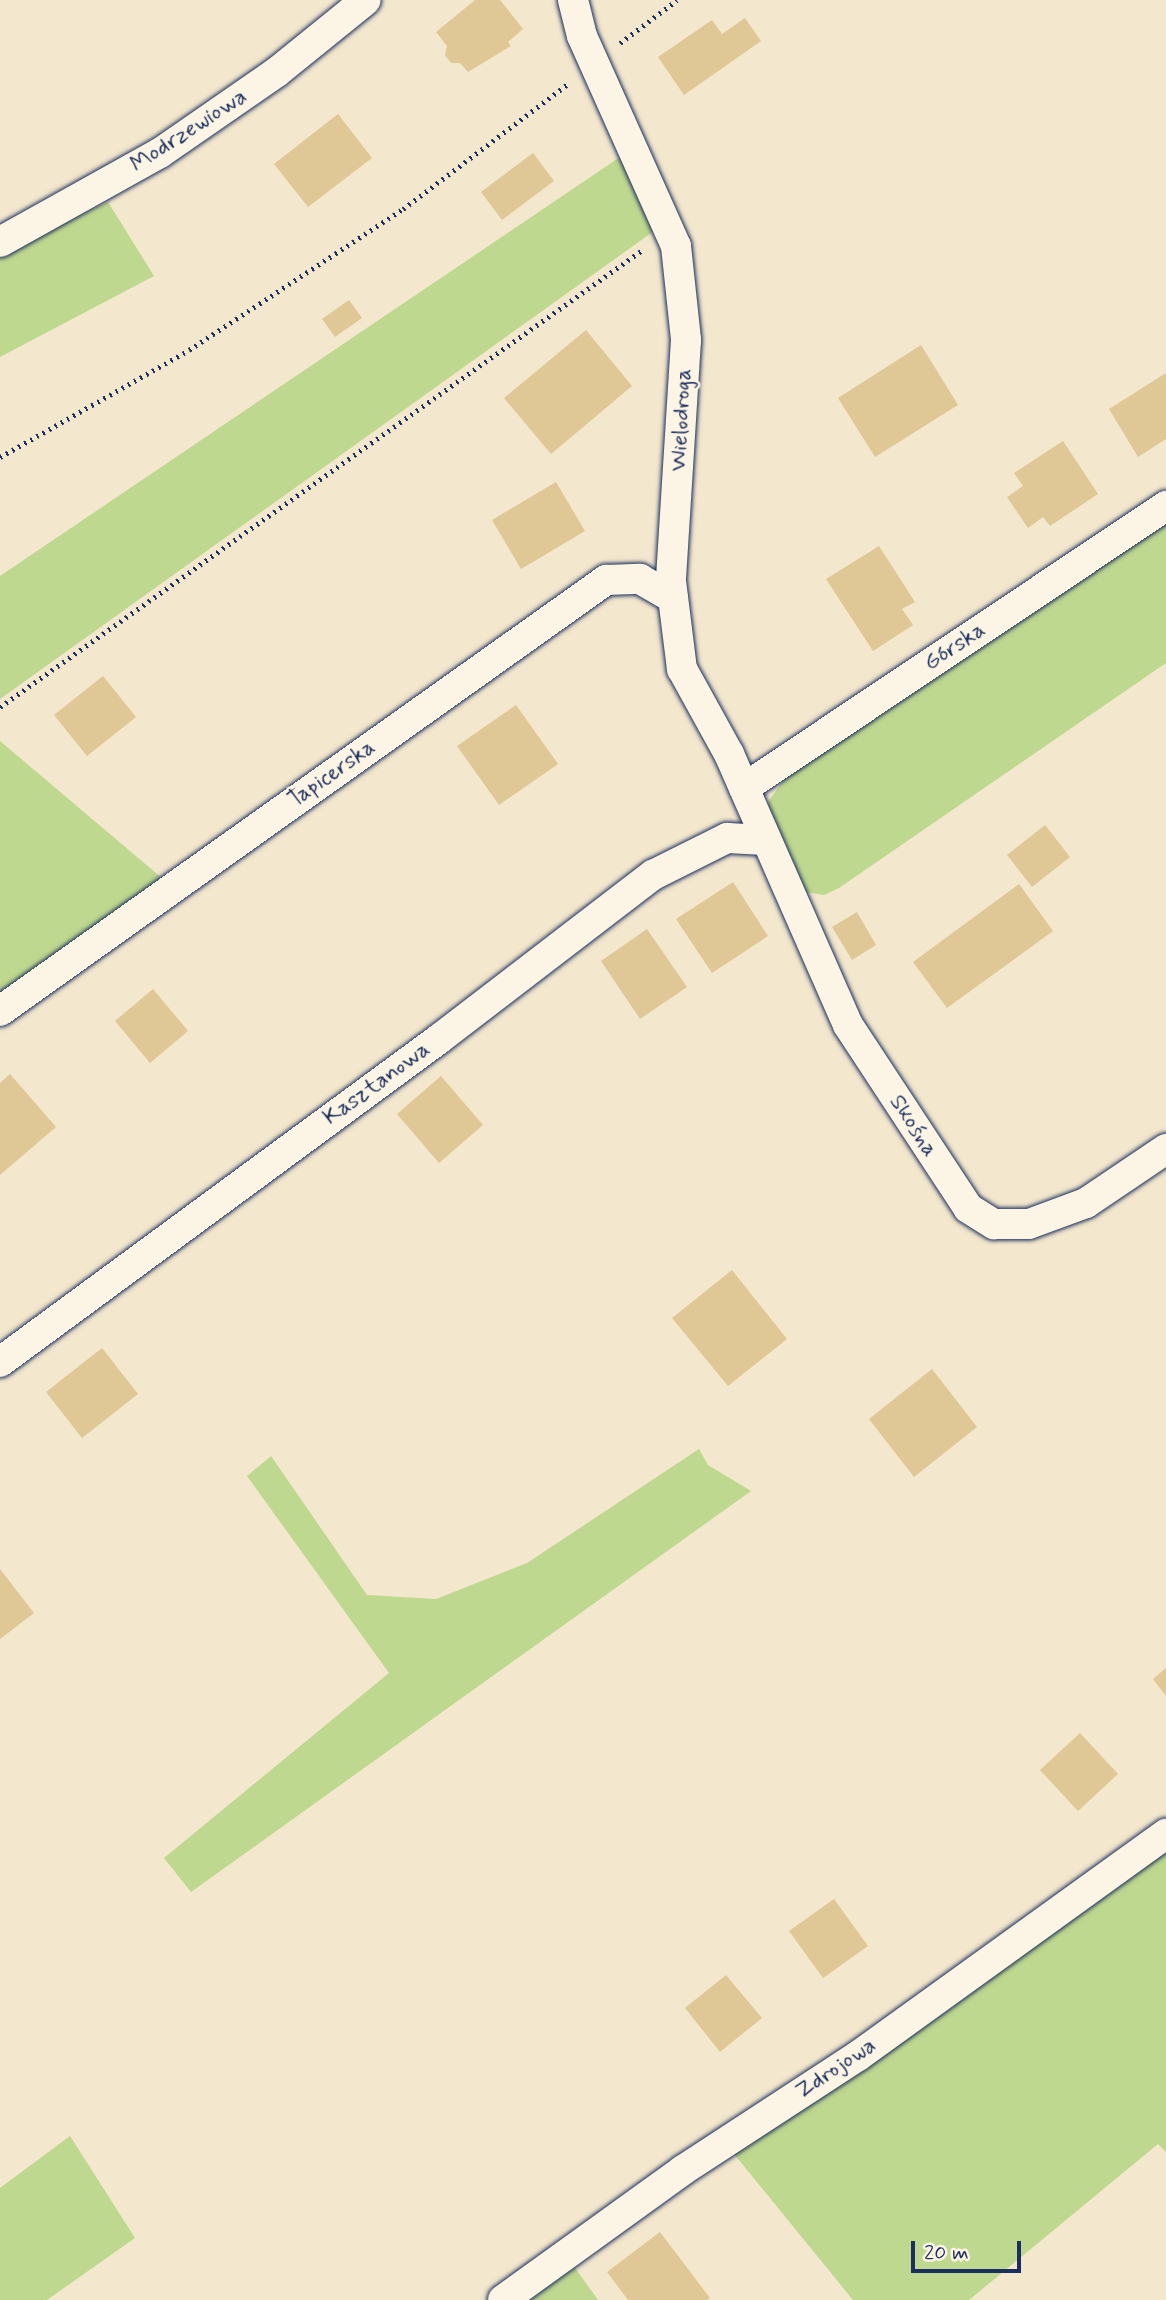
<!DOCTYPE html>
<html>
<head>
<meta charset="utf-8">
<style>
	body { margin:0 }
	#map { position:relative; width:1166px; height:2300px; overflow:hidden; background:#f3e7cd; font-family:Mynerve,sans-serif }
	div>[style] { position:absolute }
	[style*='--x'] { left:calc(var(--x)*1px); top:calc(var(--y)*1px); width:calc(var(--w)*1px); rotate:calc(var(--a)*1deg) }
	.green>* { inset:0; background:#bfd88f }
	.building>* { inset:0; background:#dfc796 }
	.path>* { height:4.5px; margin-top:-2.25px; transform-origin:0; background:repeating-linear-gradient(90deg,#1b2f5e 0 2px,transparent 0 7px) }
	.roads { filter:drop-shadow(0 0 2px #1b2f5e) drop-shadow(0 0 2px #1b2f5e) }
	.street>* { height:30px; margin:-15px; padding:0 15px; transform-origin:15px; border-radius:15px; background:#fcf5e5 }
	span { translate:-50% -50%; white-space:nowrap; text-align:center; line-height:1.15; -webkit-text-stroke:5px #fcf5e5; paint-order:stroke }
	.street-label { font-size:23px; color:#1b2f5e }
	.scale { position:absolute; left:911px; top:2241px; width:110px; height:32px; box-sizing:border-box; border:4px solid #1b2f5e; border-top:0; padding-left:9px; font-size:21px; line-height:24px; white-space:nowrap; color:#1b2f5e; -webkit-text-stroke:5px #fcf5e5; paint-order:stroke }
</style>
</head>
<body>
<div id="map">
	<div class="green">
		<div style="clip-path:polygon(620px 157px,654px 231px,0 699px,0 576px)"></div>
		<div style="clip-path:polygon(108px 202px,154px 276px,0 357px,0 252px)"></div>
		<div style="clip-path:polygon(1166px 519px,1166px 663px,839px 888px,824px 895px,800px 891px,766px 805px,785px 778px)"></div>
		<div style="clip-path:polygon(0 741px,163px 879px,0 1001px)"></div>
		<div style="clip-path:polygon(699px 1449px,708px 1465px,751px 1491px,191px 1892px,164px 1858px,389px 1673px,247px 1476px,271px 1456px,367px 1595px,436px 1599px,527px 1563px)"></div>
		<div style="clip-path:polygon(1166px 1836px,1166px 2152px,1158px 2144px,969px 2300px,853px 2300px,734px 2154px)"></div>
		<div style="clip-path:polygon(70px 2136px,135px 2238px,47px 2300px,0 2300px,0 2188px)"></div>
		<div style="clip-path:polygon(573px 2265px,598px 2300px,525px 2300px)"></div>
	</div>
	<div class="building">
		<div style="clip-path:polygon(475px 0,500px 0,523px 29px,508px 42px,511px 46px,468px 72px,460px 63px,451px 63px,445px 55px,447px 46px,436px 32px)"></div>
		<div style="clip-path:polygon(745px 18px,761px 41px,684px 95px,658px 57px,712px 20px,722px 34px)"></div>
		<div style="clip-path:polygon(338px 114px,372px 158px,308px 207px,274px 164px)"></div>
		<div style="clip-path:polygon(533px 153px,554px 181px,502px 220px,481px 192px)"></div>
		<div style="clip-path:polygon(349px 300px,362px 318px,335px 337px,322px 319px)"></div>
		<div style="clip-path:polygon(586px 330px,632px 386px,551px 454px,504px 398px)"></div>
		<div style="clip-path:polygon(921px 345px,958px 405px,875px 457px,838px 398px)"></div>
		<div style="clip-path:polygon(1166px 373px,1166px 439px,1138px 457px,1109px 409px)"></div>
		<div style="clip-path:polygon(1063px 441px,1098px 494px,1050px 526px,1043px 517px,1028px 528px,1007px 497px,1023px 486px,1014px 473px)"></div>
		<div style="clip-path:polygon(556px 482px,585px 531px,521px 569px,492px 520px)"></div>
		<div style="clip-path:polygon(879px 546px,915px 602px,902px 609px,913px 625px,873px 651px,826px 579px)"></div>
		<div style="clip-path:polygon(103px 676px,136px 717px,87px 756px,54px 715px)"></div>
		<div style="clip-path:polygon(516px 705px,558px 764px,499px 805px,457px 746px)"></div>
		<div style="clip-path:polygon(1045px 825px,1070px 857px,1032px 887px,1007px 855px)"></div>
		<div style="clip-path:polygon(733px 882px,768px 936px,712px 973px,676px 919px)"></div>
		<div style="clip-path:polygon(1019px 884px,1053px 931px,947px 1008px,913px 962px)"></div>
		<div style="clip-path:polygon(857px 912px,876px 945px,852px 960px,832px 927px)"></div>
		<div style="clip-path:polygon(647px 929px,687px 987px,640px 1019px,601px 961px)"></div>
		<div style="clip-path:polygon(153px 989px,188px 1031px,150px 1063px,115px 1021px)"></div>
		<div style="clip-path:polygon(10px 1074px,56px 1127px,0 1175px,0 1083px)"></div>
		<div style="clip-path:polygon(441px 1076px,483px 1125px,439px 1163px,397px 1114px)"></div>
		<div style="clip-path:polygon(732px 1270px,787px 1339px,728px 1386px,672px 1318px)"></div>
		<div style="clip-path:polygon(102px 1348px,138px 1394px,82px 1438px,46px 1392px)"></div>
		<div style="clip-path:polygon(932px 1369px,977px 1427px,914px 1477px,869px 1419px)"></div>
		<div style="clip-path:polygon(0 1569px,34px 1613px,0 1639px)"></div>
		<div style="clip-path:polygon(1166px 1668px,1166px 1696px,1153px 1679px)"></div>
		<div style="clip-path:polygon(1080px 1733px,1118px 1774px,1078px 1811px,1040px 1770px)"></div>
		<div style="clip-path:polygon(834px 1899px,868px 1946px,823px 1978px,789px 1931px)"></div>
		<div style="clip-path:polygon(726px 1975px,762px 2018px,720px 2052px,685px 2008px)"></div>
		<div style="clip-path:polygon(660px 2232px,710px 2298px,707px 2300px,628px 2300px,607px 2272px)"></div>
	</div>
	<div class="path">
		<div style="--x:620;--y:43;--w:71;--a:-37"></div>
		<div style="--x:0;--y:457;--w:217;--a:-29.5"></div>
		<div style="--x:189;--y:350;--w:256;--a:-33.4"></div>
		<div style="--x:403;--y:209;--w:208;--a:-37.2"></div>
		<div style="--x:0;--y:707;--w:787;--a:-35.43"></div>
	</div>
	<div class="roads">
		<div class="street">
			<div style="--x:573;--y:0;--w:37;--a:76"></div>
			<div style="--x:582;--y:36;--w:230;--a:65.9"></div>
			<div style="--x:676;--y:246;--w:95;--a:83.9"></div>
			<div style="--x:686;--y:340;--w:241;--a:93.6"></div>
			<div style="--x:671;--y:581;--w:89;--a:82.9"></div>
			<div style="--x:682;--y:669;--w:97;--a:61.1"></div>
			<div style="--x:729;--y:754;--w:296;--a:66.3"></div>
			<div style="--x:848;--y:1025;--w:219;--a:56.7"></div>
			<div style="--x:968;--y:1208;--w:31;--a:32"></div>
			<div style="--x:994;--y:1224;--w:35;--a:0"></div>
			<div style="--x:1029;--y:1224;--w:61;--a:-20.2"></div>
			<div style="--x:1086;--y:1203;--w:97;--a:-34"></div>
			<div style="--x:0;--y:242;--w:183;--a:-29.1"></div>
			<div style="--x:160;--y:153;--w:142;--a:-34.7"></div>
			<div style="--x:277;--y:72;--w:114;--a:-39"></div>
			<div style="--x:744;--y:788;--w:508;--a:-33.75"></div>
			<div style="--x:0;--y:1011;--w:744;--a:-35.42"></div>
			<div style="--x:606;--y:580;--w:34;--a:-2"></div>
			<div style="--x:640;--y:579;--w:38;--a:30"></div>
			<div style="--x:0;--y:1362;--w:545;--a:-36.34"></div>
			<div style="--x:439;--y:1039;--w:270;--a:-37.5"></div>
			<div style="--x:653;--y:875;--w:83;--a:-26.6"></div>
			<div style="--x:727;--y:838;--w:39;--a:3"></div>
			<div style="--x:503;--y:2300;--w:222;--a:-35.8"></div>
			<div style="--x:683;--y:2170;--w:209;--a:-33.1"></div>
			<div style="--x:858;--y:2056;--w:380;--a:-35.8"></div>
		</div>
	</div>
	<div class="street-label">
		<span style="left:189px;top:131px;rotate:-33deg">Modrzewiowa</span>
		<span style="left:682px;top:420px;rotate:-87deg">Wielodroga</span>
		<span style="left:955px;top:647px;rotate:-34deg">Górska</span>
		<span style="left:332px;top:774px;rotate:-35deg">Tapicerska</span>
		<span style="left:377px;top:1084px;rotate:-36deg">Kasztanowa</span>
		<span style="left:913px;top:1126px;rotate:57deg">Skośna</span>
		<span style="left:836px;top:2069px;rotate:-34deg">Zdrojowa</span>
	</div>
	<div class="scale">20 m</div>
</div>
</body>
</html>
